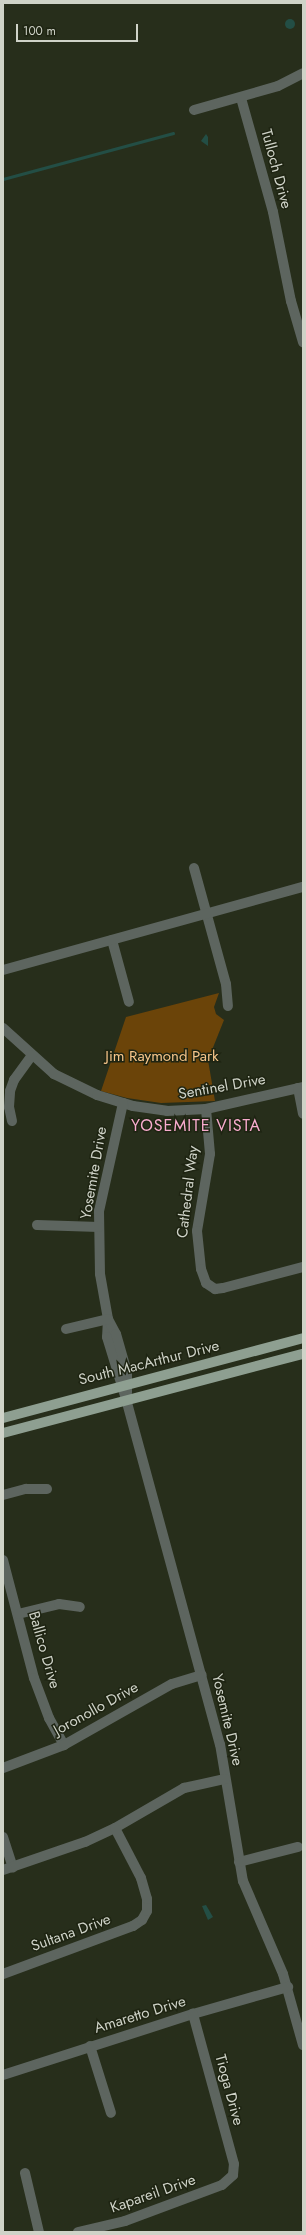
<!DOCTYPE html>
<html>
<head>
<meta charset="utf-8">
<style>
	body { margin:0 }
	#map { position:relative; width:306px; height:2235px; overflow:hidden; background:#272e1b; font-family:Jost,sans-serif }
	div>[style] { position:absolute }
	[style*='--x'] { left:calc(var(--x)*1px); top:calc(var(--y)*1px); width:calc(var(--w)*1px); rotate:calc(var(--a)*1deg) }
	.green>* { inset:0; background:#6b4409 }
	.water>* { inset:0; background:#234e45 }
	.round { border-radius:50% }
	.stream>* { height:2.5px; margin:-1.25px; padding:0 1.25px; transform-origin:1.25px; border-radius:1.25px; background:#234e45 }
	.minor>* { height:10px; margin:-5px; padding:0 5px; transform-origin:5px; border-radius:5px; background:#5d655f }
	.major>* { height:10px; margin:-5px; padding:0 5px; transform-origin:5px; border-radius:5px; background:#8e9f91 }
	span { translate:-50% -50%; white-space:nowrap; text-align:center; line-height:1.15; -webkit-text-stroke:3px #1e2412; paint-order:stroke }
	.street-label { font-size:15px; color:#cfd3c8 }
	.park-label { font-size:15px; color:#f6c58a }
	.neighbourhood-label { font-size:16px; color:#f9accf; letter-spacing:1px }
	.frame { position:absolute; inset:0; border:4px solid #cfd3c8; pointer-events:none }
	.scale { position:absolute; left:16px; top:24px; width:122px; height:18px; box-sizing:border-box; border:2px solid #cfd3c8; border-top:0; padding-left:5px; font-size:12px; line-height:14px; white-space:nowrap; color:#cfd3c8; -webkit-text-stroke:3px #1e2412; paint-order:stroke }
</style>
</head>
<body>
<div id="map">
	<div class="green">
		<div style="clip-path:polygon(219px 993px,214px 1007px,216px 1014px,224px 1020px,208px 1060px,215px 1101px,161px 1103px,127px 1098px,101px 1091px,126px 1017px)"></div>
	</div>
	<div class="water">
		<div class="round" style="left:285px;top:19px;width:10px;height:10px"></div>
		<div style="clip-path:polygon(206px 134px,208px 137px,208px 146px,201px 141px)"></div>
		<div style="clip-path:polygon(206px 1905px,213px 1917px,208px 1920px,202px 1906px)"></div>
	</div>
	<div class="stream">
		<div style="--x:3;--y:179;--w:176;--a:-15.1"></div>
	</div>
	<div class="minor">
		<div style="--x:241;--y:98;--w:118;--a:74.3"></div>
		<div style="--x:273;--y:212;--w:91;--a:78.6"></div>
		<div style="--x:291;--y:301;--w:43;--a:73.7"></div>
		<div style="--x:194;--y:110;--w:87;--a:-15.9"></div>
		<div style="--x:278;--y:86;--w:28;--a:-27"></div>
		<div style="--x:194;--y:868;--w:120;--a:74.6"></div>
		<div style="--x:226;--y:984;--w:22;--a:85"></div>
		<div style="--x:112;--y:940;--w:64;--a:74.7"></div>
		<div style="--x:3;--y:970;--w:311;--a:-15.5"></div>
		<div style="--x:3;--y:1028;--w:69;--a:42"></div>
		<div style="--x:54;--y:1074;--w:48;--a:26"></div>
		<div style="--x:97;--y:1095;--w:38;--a:17"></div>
		<div style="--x:133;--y:1106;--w:34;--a:8"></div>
		<div style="--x:167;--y:1111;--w:39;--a:-3"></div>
		<div style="--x:206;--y:1109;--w:99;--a:-12.8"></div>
		<div style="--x:298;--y:1088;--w:26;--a:79"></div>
		<div style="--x:123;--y:1103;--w:111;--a:102.5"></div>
		<div style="--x:99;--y:1211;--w:63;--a:89.1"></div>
		<div style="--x:100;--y:1274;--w:46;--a:79.9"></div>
		<div style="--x:108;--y:1319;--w:18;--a:93"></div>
		<div style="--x:107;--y:1337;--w:65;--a:73"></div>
		<div style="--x:126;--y:1399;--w:358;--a:74.8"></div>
		<div style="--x:220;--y:1744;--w:139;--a:80.5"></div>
		<div style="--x:243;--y:1881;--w:101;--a:66.7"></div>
		<div style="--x:283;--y:1974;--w:74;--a:74.3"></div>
		<div style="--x:206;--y:1109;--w:45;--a:84.9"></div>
		<div style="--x:210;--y:1154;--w:78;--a:99.6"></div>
		<div style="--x:197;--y:1231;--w:38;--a:84"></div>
		<div style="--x:201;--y:1269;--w:15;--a:70"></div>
		<div style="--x:206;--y:1283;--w:11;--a:34"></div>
		<div style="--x:215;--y:1289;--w:8;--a:-7"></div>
		<div style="--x:223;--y:1288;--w:83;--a:-14.7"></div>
		<div style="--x:12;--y:1121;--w:14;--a:-102"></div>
		<div style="--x:9;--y:1107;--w:16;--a:-86"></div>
		<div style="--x:10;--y:1091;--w:12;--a:-70"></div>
		<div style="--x:14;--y:1080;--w:31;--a:-54"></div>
		<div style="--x:37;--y:1225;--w:62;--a:1.8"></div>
		<div style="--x:108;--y:1319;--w:17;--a:62"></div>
		<div style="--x:116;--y:1334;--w:40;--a:74"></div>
		<div style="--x:127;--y:1372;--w:21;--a:90"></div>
		<div style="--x:66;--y:1329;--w:43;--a:-13.4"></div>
		<div style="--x:3;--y:1495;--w:24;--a:-15"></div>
		<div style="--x:26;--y:1489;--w:21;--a:0"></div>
		<div style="--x:3;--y:1560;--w:122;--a:75.3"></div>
		<div style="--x:34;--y:1678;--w:43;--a:69.4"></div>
		<div style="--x:49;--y:1718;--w:31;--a:61"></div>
		<div style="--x:18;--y:1614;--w:42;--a:-13.7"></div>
		<div style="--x:59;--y:1604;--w:21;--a:8"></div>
		<div style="--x:3;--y:1768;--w:65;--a:-20.7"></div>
		<div style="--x:64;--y:1745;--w:124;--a:-29.5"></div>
		<div style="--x:172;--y:1684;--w:31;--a:-17"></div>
		<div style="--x:3;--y:1837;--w:32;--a:72"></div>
		<div style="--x:239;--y:1862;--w:61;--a:-14.3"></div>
		<div style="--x:3;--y:1870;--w:87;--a:-18.9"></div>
		<div style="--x:85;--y:1842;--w:33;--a:-25"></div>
		<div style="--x:115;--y:1828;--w:80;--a:-30.1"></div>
		<div style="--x:184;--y:1788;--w:42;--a:-12.4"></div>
		<div style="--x:3;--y:1974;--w:139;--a:-20.3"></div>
		<div style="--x:133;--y:1926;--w:11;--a:-34"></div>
		<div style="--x:142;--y:1920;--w:10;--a:-61"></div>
		<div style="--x:147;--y:1911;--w:12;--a:-90"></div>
		<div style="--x:147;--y:1899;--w:22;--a:-106"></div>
		<div style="--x:141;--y:1878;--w:56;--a:-117.5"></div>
		<div style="--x:90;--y:2046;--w:70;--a:72.6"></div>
		<div style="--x:3;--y:2075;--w:200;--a:-17.8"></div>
		<div style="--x:193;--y:2014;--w:99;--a:-15.9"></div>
		<div style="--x:25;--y:2173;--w:61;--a:76.7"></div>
		<div style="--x:78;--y:2232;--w:48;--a:-13.2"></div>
		<div style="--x:125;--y:2221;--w:103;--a:-20.4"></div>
		<div style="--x:222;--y:2185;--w:15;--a:-42"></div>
		<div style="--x:233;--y:2175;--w:11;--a:-85"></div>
		<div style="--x:234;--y:2164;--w:156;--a:-105.3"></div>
	</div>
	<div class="major">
		<div style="--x:3;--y:1418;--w:310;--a:-14.9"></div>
		<div style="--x:3;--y:1433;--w:310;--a:-14.8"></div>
	</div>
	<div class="street-label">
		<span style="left:276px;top:169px;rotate:75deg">Tulloch Drive</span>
		<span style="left:222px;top:1087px;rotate:-10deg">Sentinel Drive</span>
		<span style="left:94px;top:1173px;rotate:-80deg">Yosemite Drive</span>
		<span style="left:188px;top:1192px;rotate:-83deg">Cathedral Way</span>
		<span style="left:149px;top:1363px;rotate:-14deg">South MacArthur Drive</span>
		<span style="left:44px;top:1650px;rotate:74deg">Ballico Drive</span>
		<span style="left:96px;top:1709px;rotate:-29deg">Joronollo Drive</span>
		<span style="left:227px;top:1720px;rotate:77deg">Yosemite Drive</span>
		<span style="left:71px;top:1933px;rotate:-20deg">Sultana Drive</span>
		<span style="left:140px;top:2015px;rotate:-17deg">Amaretto Drive</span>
		<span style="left:229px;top:2090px;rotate:75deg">Tioga Drive</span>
		<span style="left:153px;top:2194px;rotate:-19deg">Kapareil Drive</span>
	</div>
	<div class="park-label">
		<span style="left:162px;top:1057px">Jim Raymond Park</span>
	</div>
	<div class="neighbourhood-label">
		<span style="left:196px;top:1126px">YOSEMITE VISTA</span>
	</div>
	<div class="frame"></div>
	<div class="scale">100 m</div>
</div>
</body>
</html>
